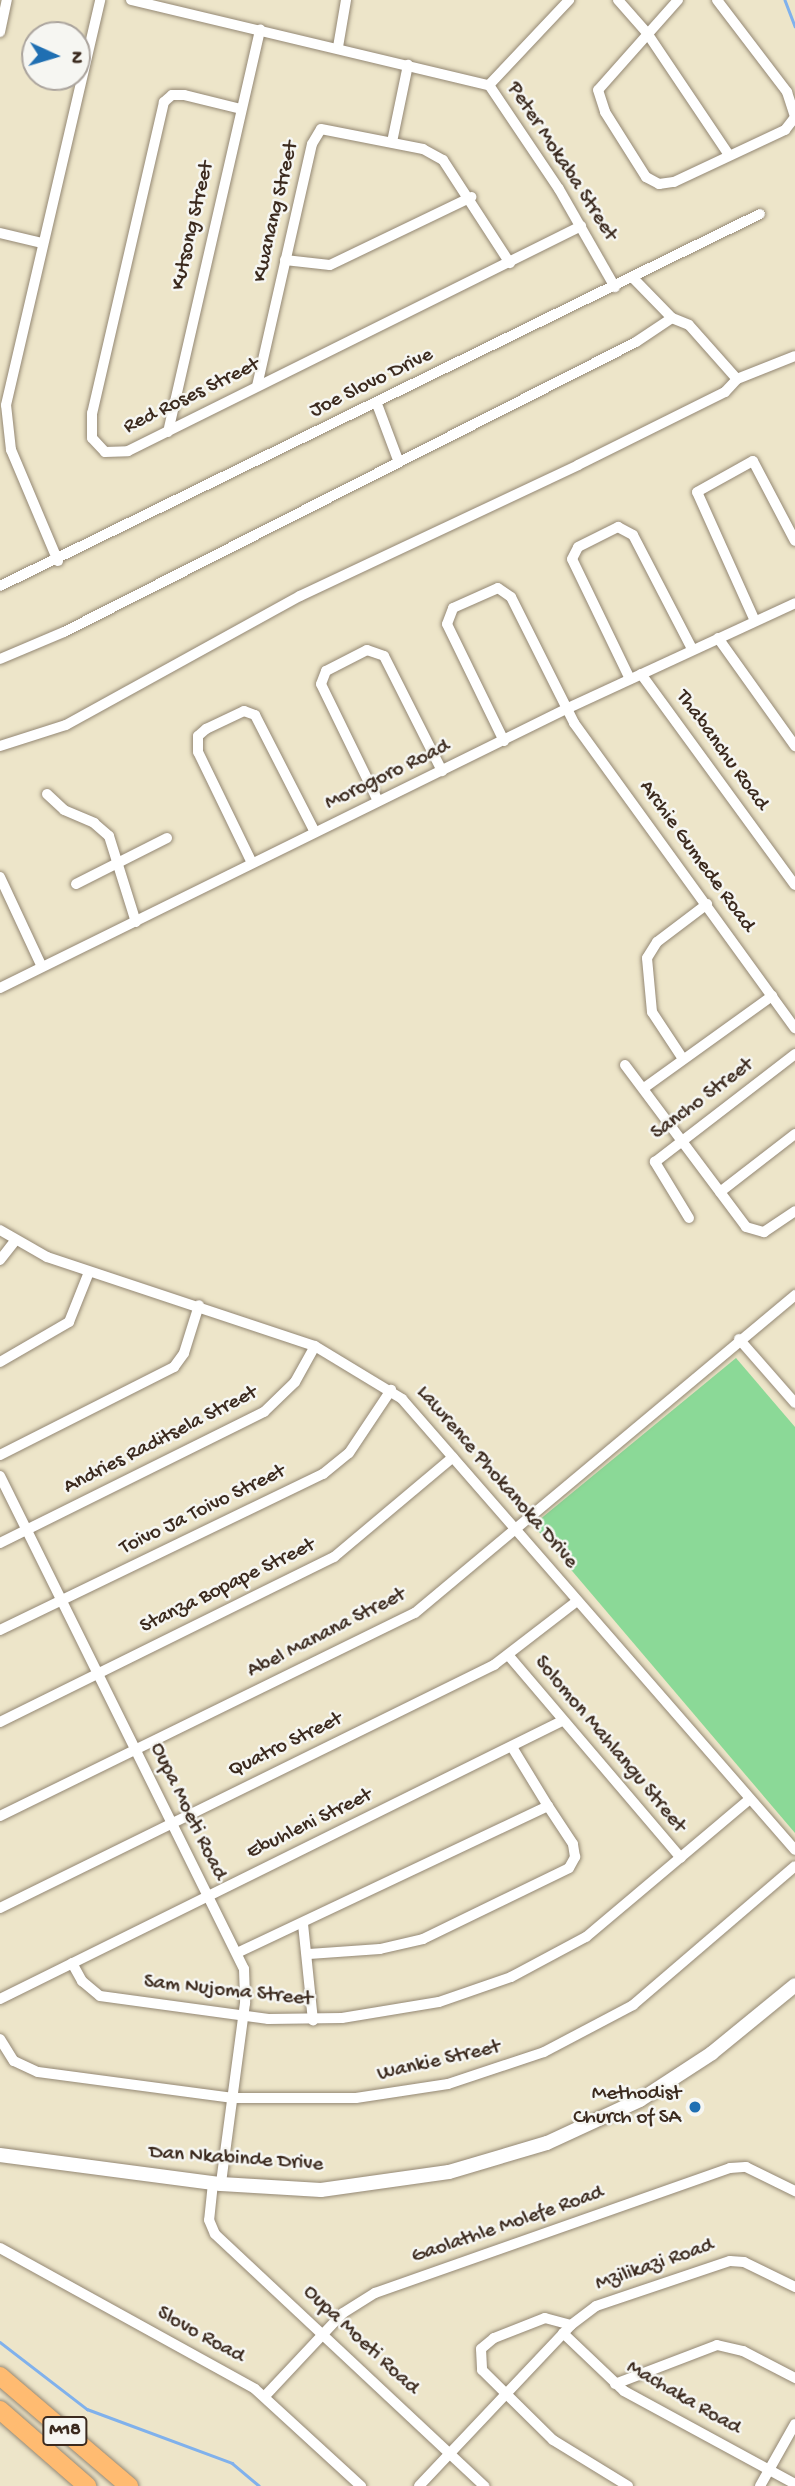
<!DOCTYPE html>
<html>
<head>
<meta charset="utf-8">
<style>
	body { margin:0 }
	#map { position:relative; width:795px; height:2486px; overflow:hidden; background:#ede5c9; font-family:"Gochi Hand",sans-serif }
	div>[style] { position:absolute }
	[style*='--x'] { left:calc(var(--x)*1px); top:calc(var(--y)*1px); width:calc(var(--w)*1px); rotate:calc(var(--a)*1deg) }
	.green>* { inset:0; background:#8bd997 }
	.stream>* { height:2.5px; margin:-1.25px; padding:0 1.25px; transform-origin:1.25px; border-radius:1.25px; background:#80b1ec }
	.roads { filter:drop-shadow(0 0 2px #948874) drop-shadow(0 0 2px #948874) }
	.minor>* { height:10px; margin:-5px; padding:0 5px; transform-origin:5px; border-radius:5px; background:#fff }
	.tertiary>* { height:14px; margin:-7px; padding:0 7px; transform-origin:7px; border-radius:7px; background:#fff }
	.primary>* { height:18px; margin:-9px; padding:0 9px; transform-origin:9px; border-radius:9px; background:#ffbb71 }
	.dots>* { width:19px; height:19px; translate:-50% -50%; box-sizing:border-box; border:4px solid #f6f6f2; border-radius:50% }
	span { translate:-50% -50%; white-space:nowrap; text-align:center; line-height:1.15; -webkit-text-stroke:5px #f6f6f2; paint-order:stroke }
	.shield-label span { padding:2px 5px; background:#f6f6f2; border:2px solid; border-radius:5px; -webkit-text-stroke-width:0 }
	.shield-label { font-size:19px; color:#3b2a1e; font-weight:700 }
	.street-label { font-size:21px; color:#3b2a1e }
	.poi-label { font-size:21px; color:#3b2a1e }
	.right { translate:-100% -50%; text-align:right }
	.north { position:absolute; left:21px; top:21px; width:70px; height:70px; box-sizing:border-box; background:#f6f6f2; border:2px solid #aba49d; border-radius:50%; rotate:94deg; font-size:19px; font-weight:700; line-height:28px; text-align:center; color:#3b2a1e }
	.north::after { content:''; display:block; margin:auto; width:24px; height:32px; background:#1f6fb2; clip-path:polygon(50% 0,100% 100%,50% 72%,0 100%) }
</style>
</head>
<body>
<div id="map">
	<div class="green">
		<div style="clip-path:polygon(736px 1358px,795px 1427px,795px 1833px,533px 1525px)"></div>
	</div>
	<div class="stream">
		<div style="--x:785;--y:0;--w:28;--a:69"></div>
		<div style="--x:0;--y:2342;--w:110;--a:37.6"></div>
		<div style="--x:87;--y:2409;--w:155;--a:20.4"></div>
		<div style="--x:232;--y:2463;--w:35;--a:40"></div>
	</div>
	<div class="roads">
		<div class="minor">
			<div style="--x:131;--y:0;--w:368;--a:13.4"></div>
			<div style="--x:489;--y:85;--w:125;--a:56.1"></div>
			<div style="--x:559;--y:189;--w:113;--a:60.3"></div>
			<div style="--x:618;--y:0;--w:44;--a:48.7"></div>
			<div style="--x:647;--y:33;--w:147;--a:56.1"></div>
			<div style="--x:678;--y:0;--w:120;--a:131.6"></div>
			<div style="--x:598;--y:90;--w:23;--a:72"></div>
			<div style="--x:605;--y:112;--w:77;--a:57.8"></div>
			<div style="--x:646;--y:177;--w:15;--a:28"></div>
			<div style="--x:659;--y:184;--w:15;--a:-8"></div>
			<div style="--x:674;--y:182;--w:123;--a:-25.1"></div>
			<div style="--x:785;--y:130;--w:16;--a:-52"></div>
			<div style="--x:717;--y:0;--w:116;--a:52.7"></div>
			<div style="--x:787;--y:92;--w:25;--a:72"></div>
			<div style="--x:0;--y:32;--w:33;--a:-78"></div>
			<div style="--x:338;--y:47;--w:48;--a:-80.3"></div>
			<div style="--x:489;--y:85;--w:117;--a:-46.7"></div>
			<div style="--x:241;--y:109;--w:59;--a:-166.2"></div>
			<div style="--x:184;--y:95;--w:12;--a:180"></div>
			<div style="--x:172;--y:95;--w:11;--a:139"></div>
			<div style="--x:164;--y:102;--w:319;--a:103"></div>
			<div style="--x:92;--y:413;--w:25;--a:90"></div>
			<div style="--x:92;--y:438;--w:19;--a:47"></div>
			<div style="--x:105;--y:452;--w:23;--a:-2"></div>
			<div style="--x:128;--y:451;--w:506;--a:-26.41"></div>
			<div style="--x:392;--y:142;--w:79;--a:-78.3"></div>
			<div style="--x:0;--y:233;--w:43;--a:13.4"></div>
			<div style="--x:285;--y:260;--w:45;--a:6.3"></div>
			<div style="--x:330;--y:265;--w:157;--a:-25.7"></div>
			<div style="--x:672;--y:318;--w:18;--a:22"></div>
			<div style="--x:689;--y:325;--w:72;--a:48.4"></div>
			<div style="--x:257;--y:386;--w:248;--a:-77.2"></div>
			<div style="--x:312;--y:144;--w:17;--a:-59"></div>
			<div style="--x:321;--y:129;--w:104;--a:11.1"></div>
			<div style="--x:423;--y:149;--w:23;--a:29"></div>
			<div style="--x:443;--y:160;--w:123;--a:57"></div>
			<div style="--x:377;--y:404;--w:60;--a:69.4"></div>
			<div style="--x:168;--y:432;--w:413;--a:-77.1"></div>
			<div style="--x:58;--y:561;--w:121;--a:-112.9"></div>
			<div style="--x:11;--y:450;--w:45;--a:-96.3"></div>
			<div style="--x:6;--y:405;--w:416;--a:-76.9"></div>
			<div style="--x:0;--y:586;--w:846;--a:-26.08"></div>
			<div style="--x:755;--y:621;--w:141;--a:-114.2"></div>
			<div style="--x:697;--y:492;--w:64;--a:-29"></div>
			<div style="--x:753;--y:461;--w:90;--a:62.3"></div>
			<div style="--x:718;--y:638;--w:133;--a:54.5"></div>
			<div style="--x:0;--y:659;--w:69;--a:-22.9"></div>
			<div style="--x:64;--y:632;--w:641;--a:-26.88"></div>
			<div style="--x:636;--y:342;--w:43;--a:-33.7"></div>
			<div style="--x:672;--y:318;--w:54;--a:-134.3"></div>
			<div style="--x:641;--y:674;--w:261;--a:53.9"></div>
			<div style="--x:630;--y:679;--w:133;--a:-115.8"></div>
			<div style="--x:572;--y:559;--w:13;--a:-63"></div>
			<div style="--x:578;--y:547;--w:45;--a:-26.6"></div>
			<div style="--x:618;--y:527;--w:17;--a:28"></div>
			<div style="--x:633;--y:535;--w:128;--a:62.6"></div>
			<div style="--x:504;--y:741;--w:130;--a:-116"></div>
			<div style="--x:447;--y:624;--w:17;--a:-69"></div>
			<div style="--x:453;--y:608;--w:49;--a:-24"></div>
			<div style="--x:498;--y:588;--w:16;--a:35"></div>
			<div style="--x:511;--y:597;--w:141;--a:63.4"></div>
			<div style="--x:574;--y:723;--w:377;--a:54.1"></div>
			<div style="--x:0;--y:746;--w:69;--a:-17.7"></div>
			<div style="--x:66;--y:725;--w:267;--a:-28.9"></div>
			<div style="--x:300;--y:596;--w:307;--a:-25.2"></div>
			<div style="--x:578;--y:465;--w:164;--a:-26.4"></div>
			<div style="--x:725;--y:392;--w:18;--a:-47"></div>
			<div style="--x:737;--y:379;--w:62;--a:-21.6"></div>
			<div style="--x:47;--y:794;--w:23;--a:43"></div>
			<div style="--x:64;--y:810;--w:33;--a:23"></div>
			<div style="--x:94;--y:823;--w:20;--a:41"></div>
			<div style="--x:109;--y:836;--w:90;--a:72.6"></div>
			<div style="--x:378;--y:801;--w:130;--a:-116"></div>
			<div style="--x:321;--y:684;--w:14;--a:-69"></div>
			<div style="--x:326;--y:671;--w:46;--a:-27.1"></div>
			<div style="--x:367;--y:650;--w:18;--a:19"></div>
			<div style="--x:384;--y:656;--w:129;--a:63.2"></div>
			<div style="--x:252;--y:863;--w:123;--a:-115.9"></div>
			<div style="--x:198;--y:752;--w:16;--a:-90"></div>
			<div style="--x:198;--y:736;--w:11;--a:-41"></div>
			<div style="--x:206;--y:729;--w:42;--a:-25.3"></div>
			<div style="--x:244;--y:711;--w:12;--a:20"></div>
			<div style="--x:255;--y:715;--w:131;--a:62.9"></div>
			<div style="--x:0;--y:877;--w:99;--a:65"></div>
			<div style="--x:76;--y:884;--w:102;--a:-26.8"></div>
			<div style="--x:0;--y:988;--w:631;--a:-26.24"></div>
			<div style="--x:566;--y:709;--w:252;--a:-24.8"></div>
			<div style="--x:683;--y:1059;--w:56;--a:-123.4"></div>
			<div style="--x:652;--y:1012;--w:54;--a:-95.3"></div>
			<div style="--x:647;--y:958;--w:19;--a:-58"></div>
			<div style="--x:657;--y:942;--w:63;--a:-37.2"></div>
			<div style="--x:625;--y:1065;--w:202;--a:53.2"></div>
			<div style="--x:746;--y:1227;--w:19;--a:16"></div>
			<div style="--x:764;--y:1232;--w:37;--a:-34"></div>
			<div style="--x:644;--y:1088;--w:158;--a:-35.7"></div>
			<div style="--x:720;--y:1192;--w:95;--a:-37.7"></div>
			<div style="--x:689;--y:1218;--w:66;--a:-121.3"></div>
			<div style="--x:655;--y:1162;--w:177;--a:-37.6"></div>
			<div style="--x:0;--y:1230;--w:54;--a:29.9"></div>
			<div style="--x:47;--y:1257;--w:282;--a:18.4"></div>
			<div style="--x:315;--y:1346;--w:102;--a:31.3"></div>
			<div style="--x:402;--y:1399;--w:598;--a:48.93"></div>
			<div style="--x:0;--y:1260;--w:24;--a:-52"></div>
			<div style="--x:739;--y:1339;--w:85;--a:48.8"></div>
			<div style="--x:0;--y:1362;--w:80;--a:-30.1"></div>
			<div style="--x:69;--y:1322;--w:54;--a:-68.2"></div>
			<div style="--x:0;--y:1455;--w:195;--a:-26.8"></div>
			<div style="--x:174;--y:1367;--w:17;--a:-54"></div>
			<div style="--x:184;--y:1353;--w:50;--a:-72.6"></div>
			<div style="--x:0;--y:1476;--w:550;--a:63.67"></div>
			<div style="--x:244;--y:1969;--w:34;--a:88"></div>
			<div style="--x:245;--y:2003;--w:183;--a:97.6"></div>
			<div style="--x:0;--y:1543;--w:295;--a:-26.4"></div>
			<div style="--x:264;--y:1412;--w:43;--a:-44.1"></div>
			<div style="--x:295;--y:1382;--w:41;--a:-60.9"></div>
			<div style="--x:0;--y:1630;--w:359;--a:-25.8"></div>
			<div style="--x:323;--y:1474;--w:33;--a:-39"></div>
			<div style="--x:349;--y:1453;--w:76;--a:-56.3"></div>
			<div style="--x:509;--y:1656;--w:265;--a:49.6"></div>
			<div style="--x:0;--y:1722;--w:373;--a:-26.3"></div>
			<div style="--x:334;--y:1557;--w:155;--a:-40"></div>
			<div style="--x:0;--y:1816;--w:462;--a:-26.1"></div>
			<div style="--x:415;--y:1613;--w:496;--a:-39.9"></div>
			<div style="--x:0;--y:1908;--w:551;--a:-26.19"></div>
			<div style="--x:494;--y:1665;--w:105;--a:-37.6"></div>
			<div style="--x:303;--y:1924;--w:97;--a:84.1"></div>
			<div style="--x:237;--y:1953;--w:344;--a:-25.3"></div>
			<div style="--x:548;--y:1806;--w:69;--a:-121.4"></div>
			<div style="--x:309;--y:1954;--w:71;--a:-4"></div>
			<div style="--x:380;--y:1949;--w:44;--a:-13.1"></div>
			<div style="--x:423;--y:1939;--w:162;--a:-25.9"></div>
			<div style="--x:569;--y:1868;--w:13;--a:-61"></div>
			<div style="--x:575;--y:1857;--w:13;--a:-99"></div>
			<div style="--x:573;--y:1844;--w:45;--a:-123.3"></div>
			<div style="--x:72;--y:1963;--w:21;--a:61"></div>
			<div style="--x:82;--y:1981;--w:23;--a:40"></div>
			<div style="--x:100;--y:1996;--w:170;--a:7.8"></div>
			<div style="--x:268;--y:2019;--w:74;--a:-0.8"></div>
			<div style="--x:342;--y:2018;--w:98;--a:-9.4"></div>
			<div style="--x:439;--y:2002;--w:76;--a:-19.1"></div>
			<div style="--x:511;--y:1977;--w:85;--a:-28.1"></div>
			<div style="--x:586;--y:1937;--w:214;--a:-40.1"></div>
			<div style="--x:0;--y:1999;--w:627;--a:-26.32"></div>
			<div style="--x:0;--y:2039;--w:26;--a:58"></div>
			<div style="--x:14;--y:2061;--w:26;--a:25"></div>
			<div style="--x:38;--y:2072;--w:197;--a:7.6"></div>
			<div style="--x:233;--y:2098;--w:123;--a:0"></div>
			<div style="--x:356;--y:2098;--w:93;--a:-8.7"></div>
			<div style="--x:448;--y:2084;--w:101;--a:-18.4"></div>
			<div style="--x:544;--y:2052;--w:101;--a:-27.8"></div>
			<div style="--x:633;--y:2005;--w:213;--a:-40.6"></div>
			<div style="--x:213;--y:2183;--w:37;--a:96"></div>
			<div style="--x:209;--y:2220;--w:15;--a:67"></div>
			<div style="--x:215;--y:2234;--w:369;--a:43.1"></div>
			<div style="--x:0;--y:2248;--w:291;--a:28.9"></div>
			<div style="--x:255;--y:2389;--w:144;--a:42.5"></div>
			<div style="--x:571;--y:2325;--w:27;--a:-165"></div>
			<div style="--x:545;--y:2318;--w:55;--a:158.6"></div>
			<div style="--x:494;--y:2338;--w:17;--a:140"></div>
			<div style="--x:481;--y:2349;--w:21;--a:87"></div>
			<div style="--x:482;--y:2370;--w:100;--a:44.6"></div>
			<div style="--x:553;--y:2440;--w:88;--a:31.5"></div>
			<div style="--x:563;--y:2333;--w:84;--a:43.6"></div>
			<div style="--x:624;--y:2391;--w:195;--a:28.5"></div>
			<div style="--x:615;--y:2384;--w:109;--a:-20.9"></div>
			<div style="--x:717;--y:2345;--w:27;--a:13"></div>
			<div style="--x:743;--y:2351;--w:59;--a:27.4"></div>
			<div style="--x:265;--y:2396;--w:114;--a:-46.8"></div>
			<div style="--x:343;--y:2313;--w:38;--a:-32"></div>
			<div style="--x:375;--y:2293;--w:376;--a:-19.4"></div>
			<div style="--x:730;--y:2168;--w:16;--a:-4"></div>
			<div style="--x:746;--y:2167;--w:55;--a:26.1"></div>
			<div style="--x:419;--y:2486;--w:221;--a:-46.6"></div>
			<div style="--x:571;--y:2325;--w:31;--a:-37"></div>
			<div style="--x:596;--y:2306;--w:141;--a:-18.6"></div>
			<div style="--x:730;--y:2261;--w:14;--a:4"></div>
			<div style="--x:744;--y:2262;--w:57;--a:26.1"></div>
			<div style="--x:760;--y:2486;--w:71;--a:-60.6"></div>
		</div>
		<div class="tertiary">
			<div style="--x:0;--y:2155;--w:223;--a:7.5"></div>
			<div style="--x:221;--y:2184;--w:100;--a:3.4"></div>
			<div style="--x:321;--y:2190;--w:129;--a:-8"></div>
			<div style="--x:449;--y:2172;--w:102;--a:-16.5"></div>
			<div style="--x:547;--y:2143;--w:102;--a:-24.8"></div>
			<div style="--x:640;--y:2100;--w:86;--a:-33.1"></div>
			<div style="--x:712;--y:2053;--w:107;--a:-39.3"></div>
		</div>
		<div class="primary">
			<div style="--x:0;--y:2376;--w:170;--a:40.5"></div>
			<div style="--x:0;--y:2410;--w:116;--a:41.1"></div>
		</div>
	</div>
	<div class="dots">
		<div style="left:695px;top:2107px;background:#1f6fb2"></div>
	</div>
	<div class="shield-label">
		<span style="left:65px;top:2431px">M18</span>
	</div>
	<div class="street-label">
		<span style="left:561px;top:162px;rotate:57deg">Peter Mokaba Street</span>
		<span style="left:277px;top:212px;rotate:-77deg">Kwanang Street</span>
		<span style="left:194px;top:226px;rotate:-77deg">Kutsong Street</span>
		<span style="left:372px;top:384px;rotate:-26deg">Joe Slovo Drive</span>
		<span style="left:192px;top:397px;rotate:-26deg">Red Roses Street</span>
		<span style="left:721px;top:751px;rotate:54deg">Thabanchu Road</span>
		<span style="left:388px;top:776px;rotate:-26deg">Morogoro Road</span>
		<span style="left:696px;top:857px;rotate:54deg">Archie Gumede Road</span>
		<span style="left:703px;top:1100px;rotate:-37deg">Sancho Street</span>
		<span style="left:161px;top:1441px;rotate:-27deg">Andries Raditsela Street</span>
		<span style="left:496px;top:1478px;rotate:49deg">Lawrence Phokanoka Drive</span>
		<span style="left:203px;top:1511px;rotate:-26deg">Toivo Ja Toivo Street</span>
		<span style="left:228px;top:1587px;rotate:-26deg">Stanza Bopape Street</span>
		<span style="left:327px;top:1634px;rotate:-27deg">Abel Manana Street</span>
		<span style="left:609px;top:1745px;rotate:50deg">Solomon Mahlangu Street</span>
		<span style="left:286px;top:1746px;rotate:-26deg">Quatro Street</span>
		<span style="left:187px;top:1812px;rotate:64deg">Oupa Moeti Road</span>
		<span style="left:310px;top:1825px;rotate:-26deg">Ebuhleni Street</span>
		<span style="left:228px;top:1992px;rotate:6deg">Sam Nujoma Street</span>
		<span style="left:439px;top:2062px;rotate:-13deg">Wankie Street</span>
		<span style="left:236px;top:2160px;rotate:4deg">Dan Nkabinde Drive</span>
		<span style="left:508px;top:2226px;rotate:-19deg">Gaolathle Molefe Road</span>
		<span style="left:655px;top:2266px;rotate:-19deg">Mzilikazi Road</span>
		<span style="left:200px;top:2336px;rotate:29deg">Slovo Road</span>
		<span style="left:360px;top:2341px;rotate:43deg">Oupa Moeti Road</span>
		<span style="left:683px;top:2399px;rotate:30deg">Machaka Road</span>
	</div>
	<div class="poi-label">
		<span class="right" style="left:681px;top:2107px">Methodist<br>Church of SA</span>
	</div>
	<div class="north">N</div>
</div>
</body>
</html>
